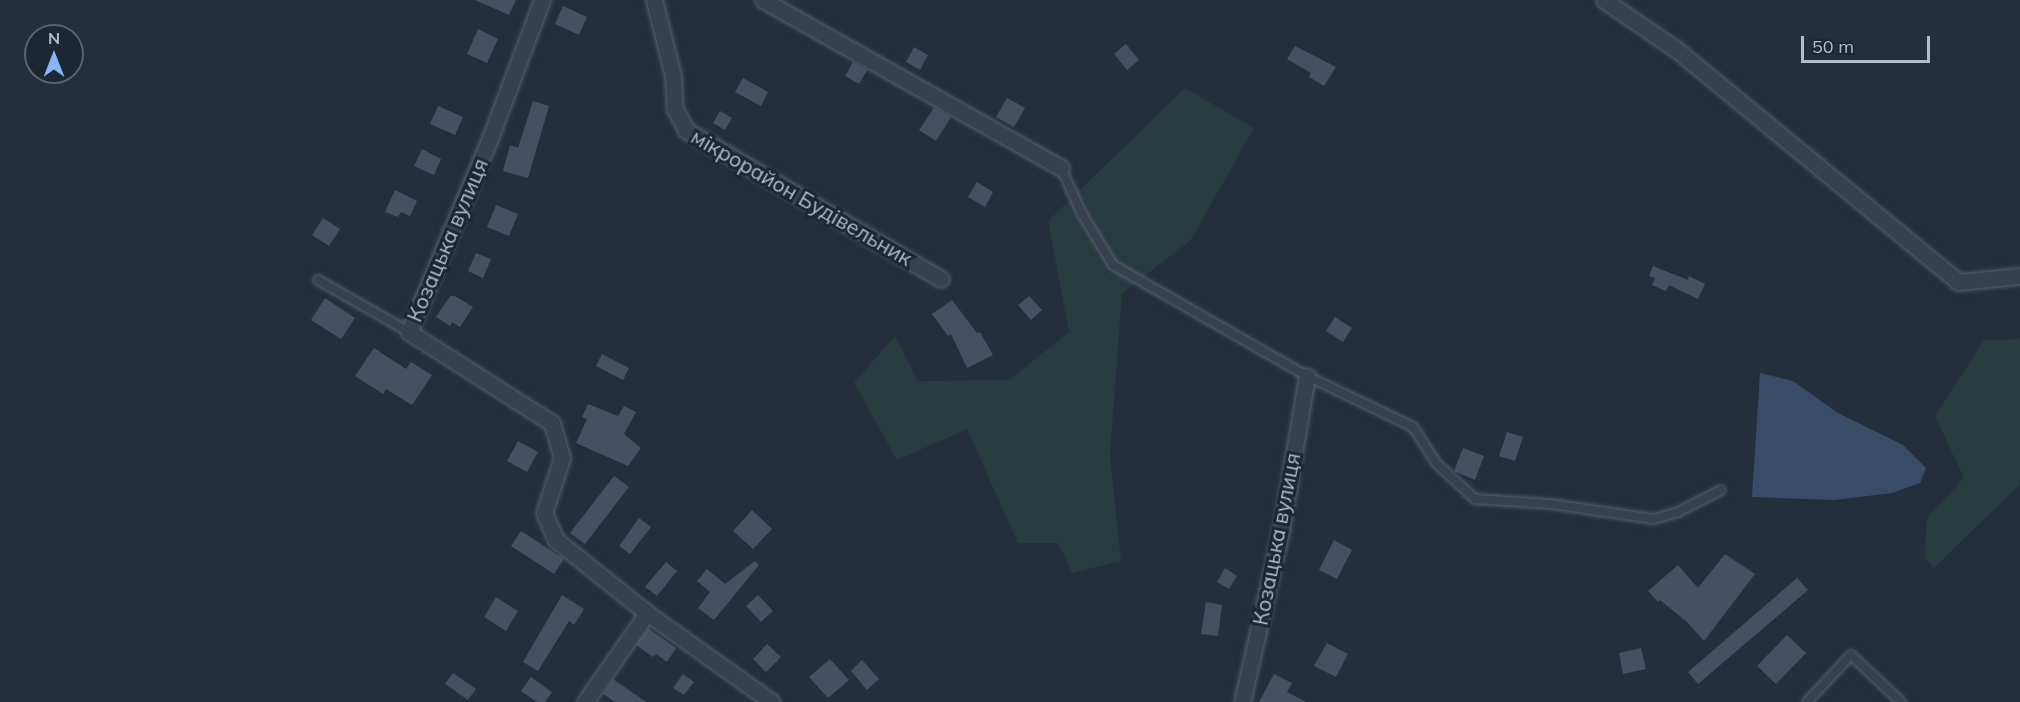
<!DOCTYPE html>
<html>
<head>
<meta charset="utf-8">
<style>
	body { margin:0 }
	#map { position:relative; width:2020px; height:702px; overflow:hidden; background:#242f3e; font-family:Mulish,sans-serif }
	div>[style] { position:absolute }
	[style*='--x'] { left:calc(var(--x)*1px); top:calc(var(--y)*1px); width:calc(var(--w)*1px); rotate:calc(var(--a)*1deg) }
	.green>* { inset:0; background:#263c3f }
	.water>* { inset:0; background:#394c67 }
	.building>* { inset:0; background:#455162 }
	.roads { filter:drop-shadow(0 0 2px #565f6c) drop-shadow(0 0 2px #565f6c) }
	.lane>* { height:8px; margin:-4px; padding:0 4px; transform-origin:4px; border-radius:4px; background:#38414e }
	.street>* { height:15px; margin:-7.5px; padding:0 7.5px; transform-origin:7.5px; border-radius:7.5px; background:#38414e }
	span { translate:-50% -50%; white-space:nowrap; text-align:center; line-height:1.15; -webkit-text-stroke:6px #1d2633; paint-order:stroke }
	.street-label { font-size:21px; color:#b4bcc9 }
	.north { position:absolute; left:24px; top:24px; width:60px; height:60px; box-sizing:border-box; background:#1d2633; border:2px solid #59626f; border-radius:50%; rotate:0deg; font-size:16px; font-weight:700; line-height:24px; text-align:center; color:#b4bcc9 }
	.north::after { content:''; display:block; margin:auto; width:21px; height:27px; background:#8ab4f8; clip-path:polygon(50% 0,100% 100%,50% 72%,0 100%) }
	.scale { position:absolute; left:1801px; top:36px; width:129px; height:27px; box-sizing:border-box; border:3px solid #b4bcc9; border-top:0; padding-left:8px; font-size:18px; line-height:21px; white-space:nowrap; color:#b4bcc9; -webkit-text-stroke:4px #1d2633; paint-order:stroke }
</style>
</head>
<body>
<div id="map">
	<div class="green">
		<div style="clip-path:polygon(1185px 88px,1254px 128px,1190px 241px,1122px 293px,1110px 455px,1121px 561px,1072px 573px,1058px 543px,1018px 543px,967px 429px,897px 460px,854px 383px,895px 336px,918px 381px,1009px 380px,1069px 332px,1048px 221px)"></div>
		<div style="clip-path:polygon(2020px 339px,2020px 484px,1934px 568px,1924px 557px,1927px 518px,1964px 478px,1935px 416px,1984px 340px)"></div>
	</div>
	<div class="water">
		<div style="clip-path:polygon(1760px 373px,1793px 381px,1838px 413px,1903px 445px,1926px 468px,1920px 483px,1892px 493px,1835px 500px,1752px 497px)"></div>
	</div>
	<div class="building">
		<div style="clip-path:polygon(475px 0,516px 0,509px 15px)"></div>
		<div style="clip-path:polygon(563px 6px,587px 17px,579px 35px,555px 24px)"></div>
		<div style="clip-path:polygon(478px 29px,498px 39px,487px 63px,467px 54px)"></div>
		<div style="clip-path:polygon(1126px 44px,1139px 60px,1127px 70px,1114px 54px)"></div>
		<div style="clip-path:polygon(1295px 46px,1336px 67px,1324px 86px,1309px 77px,1311px 73px,1287px 59px)"></div>
		<div style="clip-path:polygon(914px 47px,928px 55px,920px 70px,906px 62px)"></div>
		<div style="clip-path:polygon(853px 62px,867px 70px,859px 84px,845px 76px)"></div>
		<div style="clip-path:polygon(743px 78px,768px 92px,761px 106px,735px 92px)"></div>
		<div style="clip-path:polygon(1007px 98px,1025px 108px,1014px 127px,996px 117px)"></div>
		<div style="clip-path:polygon(533px 101px,549px 106px,528px 178px,503px 171px,510px 145px,518px 148px)"></div>
		<div style="clip-path:polygon(438px 106px,463px 117px,455px 135px,430px 124px)"></div>
		<div style="clip-path:polygon(934px 108px,951px 117px,936px 141px,919px 130px)"></div>
		<div style="clip-path:polygon(720px 111px,732px 118px,725px 130px,713px 123px)"></div>
		<div style="clip-path:polygon(422px 149px,441px 159px,434px 175px,414px 166px)"></div>
		<div style="clip-path:polygon(977px 182px,993px 192px,985px 207px,968px 197px)"></div>
		<div style="clip-path:polygon(395px 190px,417px 201px,410px 216px,401px 212px,398px 217px,385px 212px)"></div>
		<div style="clip-path:polygon(496px 205px,518px 214px,509px 236px,487px 227px)"></div>
		<div style="clip-path:polygon(323px 218px,340px 229px,329px 246px,312px 235px)"></div>
		<div style="clip-path:polygon(476px 253px,491px 259px,483px 278px,468px 271px)"></div>
		<div style="clip-path:polygon(1653px 266px,1688px 280px,1689px 276px,1705px 284px,1698px 299px,1669px 285px,1666px 291px,1652px 285px,1655px 278px,1649px 276px)"></div>
		<div style="clip-path:polygon(450px 296px,455px 296px,473px 307px,460px 327px,452px 322px,450px 326px,436px 317px)"></div>
		<div style="clip-path:polygon(1029px 296px,1042px 310px,1031px 320px,1018px 305px)"></div>
		<div style="clip-path:polygon(325px 298px,355px 318px,341px 339px,311px 320px)"></div>
		<div style="clip-path:polygon(952px 300px,977px 333px,980px 332px,993px 355px,967px 368px,951px 334px,948px 336px,932px 314px)"></div>
		<div style="clip-path:polygon(1335px 317px,1352px 328px,1343px 342px,1326px 331px)"></div>
		<div style="clip-path:polygon(374px 348px,406px 369px,411px 362px,432px 375px,412px 405px,386px 389px,383px 394px,355px 376px)"></div>
		<div style="clip-path:polygon(602px 354px,629px 368px,623px 380px,596px 366px)"></div>
		<div style="clip-path:polygon(588px 404px,618px 416px,624px 406px,636px 412px,624px 434px,641px 448px,628px 466px,576px 443px,587px 419px,582px 417px)"></div>
		<div style="clip-path:polygon(1507px 432px,1523px 437px,1515px 461px,1499px 456px)"></div>
		<div style="clip-path:polygon(518px 441px,538px 452px,527px 472px,507px 461px)"></div>
		<div style="clip-path:polygon(1463px 448px,1484px 456px,1475px 480px,1454px 471px)"></div>
		<div style="clip-path:polygon(614px 476px,629px 487px,585px 544px,570px 533px)"></div>
		<div style="clip-path:polygon(752px 510px,772px 529px,753px 549px,733px 531px)"></div>
		<div style="clip-path:polygon(639px 518px,651px 527px,630px 554px,619px 546px)"></div>
		<div style="clip-path:polygon(521px 531px,564px 559px,554px 574px,511px 546px)"></div>
		<div style="clip-path:polygon(1334px 540px,1352px 550px,1337px 579px,1319px 570px)"></div>
		<div style="clip-path:polygon(1725px 554px,1755px 574px,1704px 641px,1687px 622px,1660px 600px,1658px 602px,1648px 591px,1678px 565px,1698px 588px)"></div>
		<div style="clip-path:polygon(755px 561px,759px 565px,714px 620px,698px 608px,710px 592px,697px 581px,707px 569px,725px 584px)"></div>
		<div style="clip-path:polygon(666px 562px,677px 571px,657px 596px,645px 587px)"></div>
		<div style="clip-path:polygon(1225px 568px,1237px 576px,1229px 589px,1217px 582px)"></div>
		<div style="clip-path:polygon(1797px 578px,1808px 590px,1698px 684px,1688px 672px)"></div>
		<div style="clip-path:polygon(562px 595px,584px 609px,574px 625px,569px 621px,538px 671px,523px 662px)"></div>
		<div style="clip-path:polygon(758px 595px,773px 611px,761px 622px,746px 606px)"></div>
		<div style="clip-path:polygon(496px 597px,518px 611px,506px 631px,484px 617px)"></div>
		<div style="clip-path:polygon(1206px 602px,1222px 605px,1218px 636px,1201px 634px)"></div>
		<div style="clip-path:polygon(648px 628px,676px 648px,667px 662px,656px 654px,653px 657px,636px 645px)"></div>
		<div style="clip-path:polygon(1787px 635px,1806px 653px,1776px 684px,1757px 666px)"></div>
		<div style="clip-path:polygon(1327px 643px,1348px 654px,1336px 677px,1314px 666px)"></div>
		<div style="clip-path:polygon(767px 644px,781px 657px,766px 672px,753px 659px)"></div>
		<div style="clip-path:polygon(1641px 648px,1646px 669px,1623px 674px,1619px 653px)"></div>
		<div style="clip-path:polygon(830px 659px,849px 680px,828px 698px,809px 677px)"></div>
		<div style="clip-path:polygon(862px 660px,879px 679px,867px 690px,851px 671px)"></div>
		<div style="clip-path:polygon(453px 673px,476px 689px,468px 700px,445px 684px)"></div>
		<div style="clip-path:polygon(683px 674px,694px 682px,684px 695px,673px 688px)"></div>
		<div style="clip-path:polygon(1274px 674px,1292px 683px,1287px 692px,1306px 702px,1259px 702px)"></div>
		<div style="clip-path:polygon(531px 677px,552px 692px,545px 702px,537px 702px,521px 691px)"></div>
		<div style="clip-path:polygon(613px 679px,646px 702px,615px 702px,603px 694px)"></div>
	</div>
	<div class="roads">
		<div class="lane">
			<div style="--x:1061;--y:168;--w:51;--a:65.5"></div>
			<div style="--x:1082;--y:214;--w:60;--a:58.7"></div>
			<div style="--x:1113;--y:265;--w:224;--a:29.8"></div>
			<div style="--x:1307;--y:376;--w:118;--a:25.7"></div>
			<div style="--x:1413;--y:427;--w:44;--a:57"></div>
			<div style="--x:1437;--y:464;--w:52;--a:42.6"></div>
			<div style="--x:1475;--y:499;--w:76;--a:3.8"></div>
			<div style="--x:1551;--y:504;--w:104;--a:8.3"></div>
			<div style="--x:1654;--y:519;--w:25;--a:-16"></div>
			<div style="--x:1678;--y:512;--w:48;--a:-27.1"></div>
			<div style="--x:318;--y:280;--w:105;--a:29.7"></div>
			<div style="--x:1807;--y:702;--w:64;--a:-46.9"></div>
			<div style="--x:1851;--y:655;--w:69;--a:43.2"></div>
		</div>
		<div class="street">
			<div style="--x:542;--y:0;--w:147;--a:110.6"></div>
			<div style="--x:490;--y:138;--w:210;--a:112.7"></div>
			<div style="--x:409;--y:332;--w:169;--a:32.5"></div>
			<div style="--x:552;--y:423;--w:36;--a:74"></div>
			<div style="--x:562;--y:458;--w:58;--a:108.1"></div>
			<div style="--x:544;--y:513;--w:30;--a:66"></div>
			<div style="--x:556;--y:540;--w:117;--a:38.7"></div>
			<div style="--x:647;--y:613;--w:153;--a:35.5"></div>
			<div style="--x:654;--y:0;--w:78;--a:76"></div>
			<div style="--x:673;--y:76;--w:33;--a:87"></div>
			<div style="--x:675;--y:109;--w:24;--a:62"></div>
			<div style="--x:686;--y:130;--w:295;--a:30.3"></div>
			<div style="--x:763;--y:0;--w:342;--a:29.4"></div>
			<div style="--x:1604;--y:0;--w:88;--a:34.4"></div>
			<div style="--x:1677;--y:50;--w:364;--a:39.5"></div>
			<div style="--x:1958;--y:282;--w:62;--a:-5.5"></div>
			<div style="--x:585;--y:702;--w:108;--a:-55.1"></div>
			<div style="--x:1242;--y:702;--w:175;--a:-77.2"></div>
			<div style="--x:1281;--y:531;--w:157;--a:-80.5"></div>
		</div>
	</div>
	<div class="street-label">
		<span style="left:802px;top:197px;rotate:30deg">мікрорайон Будівельник</span>
		<span style="left:447px;top:240px;rotate:-67deg">Козацька вулиця</span>
		<span style="left:1276px;top:539px;rotate:-79deg">Козацька вулиця</span>
	</div>
	<div class="north">N</div>
	<div class="scale">50 m</div>
</div>
</body>
</html>
